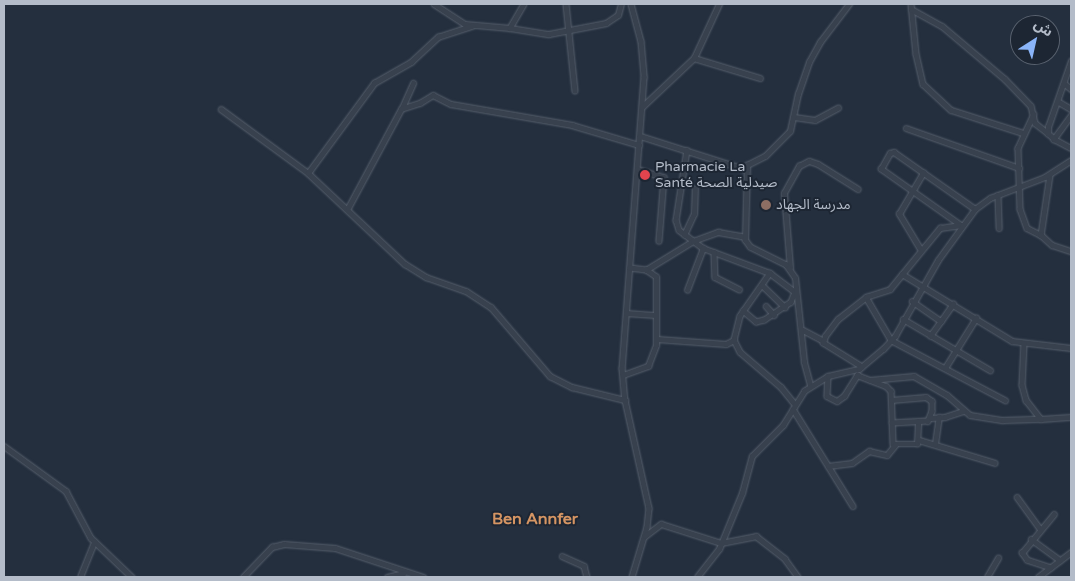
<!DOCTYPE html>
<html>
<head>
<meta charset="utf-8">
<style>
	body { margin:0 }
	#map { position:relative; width:1075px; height:581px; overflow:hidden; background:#242f3e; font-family:"Varela Round","Noto Sans Arabic",sans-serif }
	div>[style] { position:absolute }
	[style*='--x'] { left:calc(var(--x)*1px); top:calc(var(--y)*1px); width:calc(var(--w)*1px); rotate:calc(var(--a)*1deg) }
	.roads { filter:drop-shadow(0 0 1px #565f6c) drop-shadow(0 0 1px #565f6c) }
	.minor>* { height:4.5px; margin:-2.25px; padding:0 2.25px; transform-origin:2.25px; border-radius:2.25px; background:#38414e }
	.dots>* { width:14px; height:14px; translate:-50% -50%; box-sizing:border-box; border:2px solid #1d2633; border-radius:50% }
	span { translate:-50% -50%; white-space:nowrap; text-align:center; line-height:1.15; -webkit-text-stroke:4px #1d2633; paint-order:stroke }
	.poi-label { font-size:14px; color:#b4bcc9 }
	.left { translate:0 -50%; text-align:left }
	.quarter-label { font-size:16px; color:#d59563; font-weight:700 }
	.frame { position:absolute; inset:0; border:5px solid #b4bcc9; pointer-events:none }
	.north { position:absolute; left:1010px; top:15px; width:50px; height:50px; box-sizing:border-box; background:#1d2633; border:1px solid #59626f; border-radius:50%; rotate:35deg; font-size:14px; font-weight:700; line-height:20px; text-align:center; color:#b4bcc9 }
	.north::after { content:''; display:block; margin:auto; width:18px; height:22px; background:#8ab4f8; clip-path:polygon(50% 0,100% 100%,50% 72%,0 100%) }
</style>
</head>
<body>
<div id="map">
	<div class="roads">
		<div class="minor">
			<div style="--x:434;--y:4;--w:37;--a:33"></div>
			<div style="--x:465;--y:24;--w:45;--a:5.1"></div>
			<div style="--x:524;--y:4;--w:28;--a:120"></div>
			<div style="--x:510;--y:28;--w:39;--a:9"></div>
			<div style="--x:549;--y:34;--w:58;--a:-10.9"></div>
			<div style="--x:606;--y:23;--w:14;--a:-34"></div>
			<div style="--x:618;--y:15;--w:11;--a:-75"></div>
			<div style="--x:566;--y:4;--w:87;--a:84.1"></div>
			<div style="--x:631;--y:4;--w:38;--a:75"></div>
			<div style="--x:641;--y:41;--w:36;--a:85"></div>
			<div style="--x:644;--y:77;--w:292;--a:94.3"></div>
			<div style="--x:622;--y:368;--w:32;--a:85"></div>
			<div style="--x:625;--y:400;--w:111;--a:77.5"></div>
			<div style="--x:649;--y:508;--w:19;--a:96"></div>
			<div style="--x:647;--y:527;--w:52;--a:106.7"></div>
			<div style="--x:911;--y:4;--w:50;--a:84.3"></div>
			<div style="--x:916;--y:54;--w:31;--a:77"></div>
			<div style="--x:923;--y:84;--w:38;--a:43"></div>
			<div style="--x:951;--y:110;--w:76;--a:17.7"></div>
			<div style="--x:911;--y:9;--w:35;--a:29"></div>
			<div style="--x:942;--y:26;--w:82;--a:40.1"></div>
			<div style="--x:1005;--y:79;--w:37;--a:46"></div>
			<div style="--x:1031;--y:106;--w:17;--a:77"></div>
			<div style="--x:1035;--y:123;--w:16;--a:38"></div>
			<div style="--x:694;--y:58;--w:69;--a:16.9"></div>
			<div style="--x:1065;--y:84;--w:8;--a:40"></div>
			<div style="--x:1059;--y:102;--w:14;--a:30"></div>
			<div style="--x:642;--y:107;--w:71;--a:-43.3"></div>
			<div style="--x:694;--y:58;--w:60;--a:-65.2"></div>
			<div style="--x:402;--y:108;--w:27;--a:-66"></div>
			<div style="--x:221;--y:109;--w:108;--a:36.3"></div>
			<div style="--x:308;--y:173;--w:133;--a:43.2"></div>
			<div style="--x:405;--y:264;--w:25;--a:32"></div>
			<div style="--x:426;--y:277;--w:42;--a:19.3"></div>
			<div style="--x:466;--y:291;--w:30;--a:33"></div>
			<div style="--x:491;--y:307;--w:91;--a:49.5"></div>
			<div style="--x:550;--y:376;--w:25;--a:27"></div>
			<div style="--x:572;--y:387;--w:55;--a:13.8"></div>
			<div style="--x:1034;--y:114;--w:38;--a:115"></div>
			<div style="--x:1018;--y:148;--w:61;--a:88.1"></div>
			<div style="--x:1020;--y:209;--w:20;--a:70"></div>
			<div style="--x:1027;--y:228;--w:16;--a:27"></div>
			<div style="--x:1071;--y:116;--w:29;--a:126"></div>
			<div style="--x:1054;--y:139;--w:19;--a:28"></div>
			<div style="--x:794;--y:117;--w:21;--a:8"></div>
			<div style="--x:815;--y:120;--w:26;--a:-28"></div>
			<div style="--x:906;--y:128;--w:120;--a:19.5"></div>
			<div style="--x:640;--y:136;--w:112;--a:17.6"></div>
			<div style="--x:1054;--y:139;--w:8;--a:-140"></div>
			<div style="--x:1048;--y:134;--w:7;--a:-90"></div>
			<div style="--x:1048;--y:127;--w:70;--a:-70.8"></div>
			<div style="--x:687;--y:150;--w:71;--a:98.9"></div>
			<div style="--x:676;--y:220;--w:10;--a:73"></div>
			<div style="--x:679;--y:230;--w:30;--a:37"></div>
			<div style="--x:703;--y:248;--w:72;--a:20.5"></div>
			<div style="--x:770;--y:273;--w:31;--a:37"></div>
			<div style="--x:795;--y:292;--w:11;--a:112"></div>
			<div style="--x:791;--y:302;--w:32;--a:146"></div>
			<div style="--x:764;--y:320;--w:8;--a:166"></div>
			<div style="--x:756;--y:322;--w:17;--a:-140"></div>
			<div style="--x:637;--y:169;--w:28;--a:17"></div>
			<div style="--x:664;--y:177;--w:64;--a:94.5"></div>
			<div style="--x:308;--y:173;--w:112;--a:-53.7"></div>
			<div style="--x:374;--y:83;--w:43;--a:-29.6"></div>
			<div style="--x:411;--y:62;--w:37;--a:-43"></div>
			<div style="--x:438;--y:37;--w:36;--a:-18"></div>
			<div style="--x:1050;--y:175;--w:61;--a:98.5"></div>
			<div style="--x:1041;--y:235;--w:15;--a:42"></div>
			<div style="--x:1052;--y:245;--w:20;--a:18"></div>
			<div style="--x:998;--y:195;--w:33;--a:88"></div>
			<div style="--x:348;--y:208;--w:112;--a:-61.8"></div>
			<div style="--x:401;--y:109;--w:20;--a:-18"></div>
			<div style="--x:420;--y:103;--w:15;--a:-32"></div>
			<div style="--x:433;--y:95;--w:20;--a:27"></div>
			<div style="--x:451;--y:104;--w:123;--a:9.8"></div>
			<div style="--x:572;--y:125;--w:70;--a:16.6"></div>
			<div style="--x:960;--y:225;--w:97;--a:-144.7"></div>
			<div style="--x:881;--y:169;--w:18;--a:-61"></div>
			<div style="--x:890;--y:153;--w:4;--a:-14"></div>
			<div style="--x:894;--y:152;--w:99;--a:35.1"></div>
			<div style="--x:684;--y:235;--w:23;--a:-65"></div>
			<div style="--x:694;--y:214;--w:25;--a:-88"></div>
			<div style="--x:920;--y:249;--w:41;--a:-121"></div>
			<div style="--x:899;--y:214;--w:48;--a:-59.7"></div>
			<div style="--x:714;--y:252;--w:25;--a:88"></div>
			<div style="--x:715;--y:277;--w:27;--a:27"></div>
			<div style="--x:790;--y:268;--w:75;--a:-94.6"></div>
			<div style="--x:784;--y:193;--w:31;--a:-61"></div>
			<div style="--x:799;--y:166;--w:11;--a:-27"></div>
			<div style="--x:809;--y:161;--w:9;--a:18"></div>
			<div style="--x:818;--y:164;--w:47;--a:32"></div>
			<div style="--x:646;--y:270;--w:55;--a:-31.7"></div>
			<div style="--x:693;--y:241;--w:27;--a:-20"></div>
			<div style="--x:718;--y:232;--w:27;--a:10"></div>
			<div style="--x:770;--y:273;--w:52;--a:124.9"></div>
			<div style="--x:740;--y:316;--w:25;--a:104"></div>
			<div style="--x:734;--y:340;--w:13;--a:63"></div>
			<div style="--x:740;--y:352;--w:54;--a:40.5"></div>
			<div style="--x:781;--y:387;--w:22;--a:51"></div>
			<div style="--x:902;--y:274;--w:129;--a:31.3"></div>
			<div style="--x:1012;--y:341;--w:59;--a:6.8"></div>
			<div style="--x:762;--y:285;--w:32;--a:44"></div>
			<div style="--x:687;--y:290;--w:45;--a:-69.1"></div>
			<div style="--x:866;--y:297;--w:50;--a:59.8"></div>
			<div style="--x:891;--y:340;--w:129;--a:27.8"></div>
			<div style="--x:912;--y:301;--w:35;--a:35"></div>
			<div style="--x:941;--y:321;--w:21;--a:-55"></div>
			<div style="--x:766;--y:306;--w:12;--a:48"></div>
			<div style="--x:626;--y:313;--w:30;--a:4"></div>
			<div style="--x:903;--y:319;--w:101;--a:30.4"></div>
			<div style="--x:803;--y:330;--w:21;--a:28"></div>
			<div style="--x:930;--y:336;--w:19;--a:-54"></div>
			<div style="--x:657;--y:339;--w:69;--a:4.1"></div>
			<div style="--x:726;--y:344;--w:9;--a:-27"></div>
			<div style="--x:1024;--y:343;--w:42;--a:92.7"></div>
			<div style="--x:1022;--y:385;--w:16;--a:75"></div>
			<div style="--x:1026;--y:400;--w:24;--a:52"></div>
			<div style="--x:1041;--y:419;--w:30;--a:-4"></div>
			<div style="--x:862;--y:367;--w:46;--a:-148.4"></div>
			<div style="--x:823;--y:343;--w:7;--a:-74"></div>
			<div style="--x:825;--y:336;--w:21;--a:-53"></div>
			<div style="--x:838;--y:319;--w:36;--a:-38"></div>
			<div style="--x:866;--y:297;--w:25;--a:-18"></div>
			<div style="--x:890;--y:289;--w:79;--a:-50.7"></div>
			<div style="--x:940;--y:228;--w:21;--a:-8"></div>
			<div style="--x:945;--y:368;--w:59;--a:-58.2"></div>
			<div style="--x:623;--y:375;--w:27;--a:-20"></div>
			<div style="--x:648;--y:366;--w:22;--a:-69"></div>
			<div style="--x:656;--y:345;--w:68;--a:-90"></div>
			<div style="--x:656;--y:277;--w:12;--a:-145"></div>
			<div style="--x:646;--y:270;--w:16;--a:-173"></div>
			<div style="--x:857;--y:375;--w:31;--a:21"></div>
			<div style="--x:886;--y:386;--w:7;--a:45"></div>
			<div style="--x:891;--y:391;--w:53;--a:87.8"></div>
			<div style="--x:893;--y:444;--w:24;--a:0"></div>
			<div style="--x:917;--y:444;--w:22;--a:-87"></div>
			<div style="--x:828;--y:376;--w:20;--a:93"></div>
			<div style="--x:827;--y:396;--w:11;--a:27"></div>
			<div style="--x:837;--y:401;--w:9;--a:-36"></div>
			<div style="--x:844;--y:396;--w:25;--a:-58"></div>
			<div style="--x:870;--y:380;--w:44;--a:-5.2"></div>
			<div style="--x:914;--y:376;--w:38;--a:30"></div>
			<div style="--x:947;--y:395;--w:30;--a:41"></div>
			<div style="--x:970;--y:415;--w:33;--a:9"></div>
			<div style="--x:1003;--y:420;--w:38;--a:-2"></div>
			<div style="--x:810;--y:385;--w:24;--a:-105"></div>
			<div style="--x:804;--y:362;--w:84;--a:-96.1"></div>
			<div style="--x:795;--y:278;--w:16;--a:-125"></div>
			<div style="--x:786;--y:265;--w:40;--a:-153.4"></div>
			<div style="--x:750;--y:247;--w:9;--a:-126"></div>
			<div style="--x:745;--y:240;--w:75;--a:-88.5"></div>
			<div style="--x:747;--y:165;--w:20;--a:-27"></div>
			<div style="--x:765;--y:156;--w:35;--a:-45"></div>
			<div style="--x:790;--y:131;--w:38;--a:-78"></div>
			<div style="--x:798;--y:94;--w:34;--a:-71"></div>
			<div style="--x:809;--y:62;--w:23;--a:-61"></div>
			<div style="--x:820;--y:42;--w:48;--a:-52.7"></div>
			<div style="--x:891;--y:400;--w:35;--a:-5"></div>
			<div style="--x:926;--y:397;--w:7;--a:34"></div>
			<div style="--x:932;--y:401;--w:10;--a:90"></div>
			<div style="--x:932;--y:411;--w:11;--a:112"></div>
			<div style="--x:928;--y:421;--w:36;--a:177"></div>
			<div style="--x:793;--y:409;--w:114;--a:58.3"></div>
			<div style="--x:931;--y:418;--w:14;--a:-4"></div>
			<div style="--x:945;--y:417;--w:19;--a:-18"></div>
			<div style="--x:919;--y:440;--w:79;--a:16.8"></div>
			<div style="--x:935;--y:444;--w:27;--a:-82"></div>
			<div style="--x:4;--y:446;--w:77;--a:36"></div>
			<div style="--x:66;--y:491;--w:53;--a:62"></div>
			<div style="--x:91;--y:538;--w:57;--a:43.6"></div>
			<div style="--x:828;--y:466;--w:24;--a:-7"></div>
			<div style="--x:852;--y:463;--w:21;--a:-35"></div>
			<div style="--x:869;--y:451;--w:18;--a:13"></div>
			<div style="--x:887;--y:455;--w:13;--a:-51"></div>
			<div style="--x:1017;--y:497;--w:39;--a:54"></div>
			<div style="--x:645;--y:536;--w:20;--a:-37"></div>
			<div style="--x:661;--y:524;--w:63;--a:17.6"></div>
			<div style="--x:721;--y:543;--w:36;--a:-11"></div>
			<div style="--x:756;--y:536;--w:37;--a:38"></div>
			<div style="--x:785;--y:559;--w:22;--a:54"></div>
			<div style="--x:1031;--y:539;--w:36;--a:36"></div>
			<div style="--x:562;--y:556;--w:24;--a:24"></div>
			<div style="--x:584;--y:566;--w:11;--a:75"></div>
			<div style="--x:1051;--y:568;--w:25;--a:-162"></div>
			<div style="--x:1027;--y:560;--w:9;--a:-126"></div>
			<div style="--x:1022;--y:553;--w:50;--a:-50.6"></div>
			<div style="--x:80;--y:577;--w:38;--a:-68"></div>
			<div style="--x:243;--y:577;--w:42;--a:-46"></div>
			<div style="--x:272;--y:547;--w:12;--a:-14"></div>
			<div style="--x:284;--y:544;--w:51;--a:4.5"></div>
			<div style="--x:335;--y:548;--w:93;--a:18.2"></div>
			<div style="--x:387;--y:577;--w:17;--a:-13"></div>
			<div style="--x:697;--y:577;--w:36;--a:-52"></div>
			<div style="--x:719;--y:549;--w:61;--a:-67.7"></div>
			<div style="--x:742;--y:493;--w:38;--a:-75"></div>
			<div style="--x:752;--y:456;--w:44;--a:-45"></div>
			<div style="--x:783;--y:425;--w:40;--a:-58"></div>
			<div style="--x:804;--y:391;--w:28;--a:-32"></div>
			<div style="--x:828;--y:376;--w:32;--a:-13"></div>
			<div style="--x:859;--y:369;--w:31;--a:-40"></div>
			<div style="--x:883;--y:349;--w:18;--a:-47"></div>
			<div style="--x:895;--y:336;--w:87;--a:-60.5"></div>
			<div style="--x:938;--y:260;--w:63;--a:-54"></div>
			<div style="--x:975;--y:209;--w:19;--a:-36"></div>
			<div style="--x:990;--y:198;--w:59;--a:-20.9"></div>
			<div style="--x:1045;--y:177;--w:31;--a:-33"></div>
			<div style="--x:987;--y:577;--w:22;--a:-60"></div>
			<div style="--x:1038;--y:577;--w:41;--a:-37.1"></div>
		</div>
	</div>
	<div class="dots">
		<div style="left:645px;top:175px;background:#e0444e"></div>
		<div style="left:766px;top:205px;background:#8d6e63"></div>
	</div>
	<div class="poi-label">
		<span class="left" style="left:655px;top:175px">Pharmacie La<br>Santé صيدلية الصحة</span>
		<span class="left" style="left:776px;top:205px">مدرسة الجهاد</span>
	</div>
	<div class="quarter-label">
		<span style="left:535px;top:519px">Ben Annfer</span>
	</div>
	<div class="frame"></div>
	<div class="north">ش</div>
</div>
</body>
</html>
